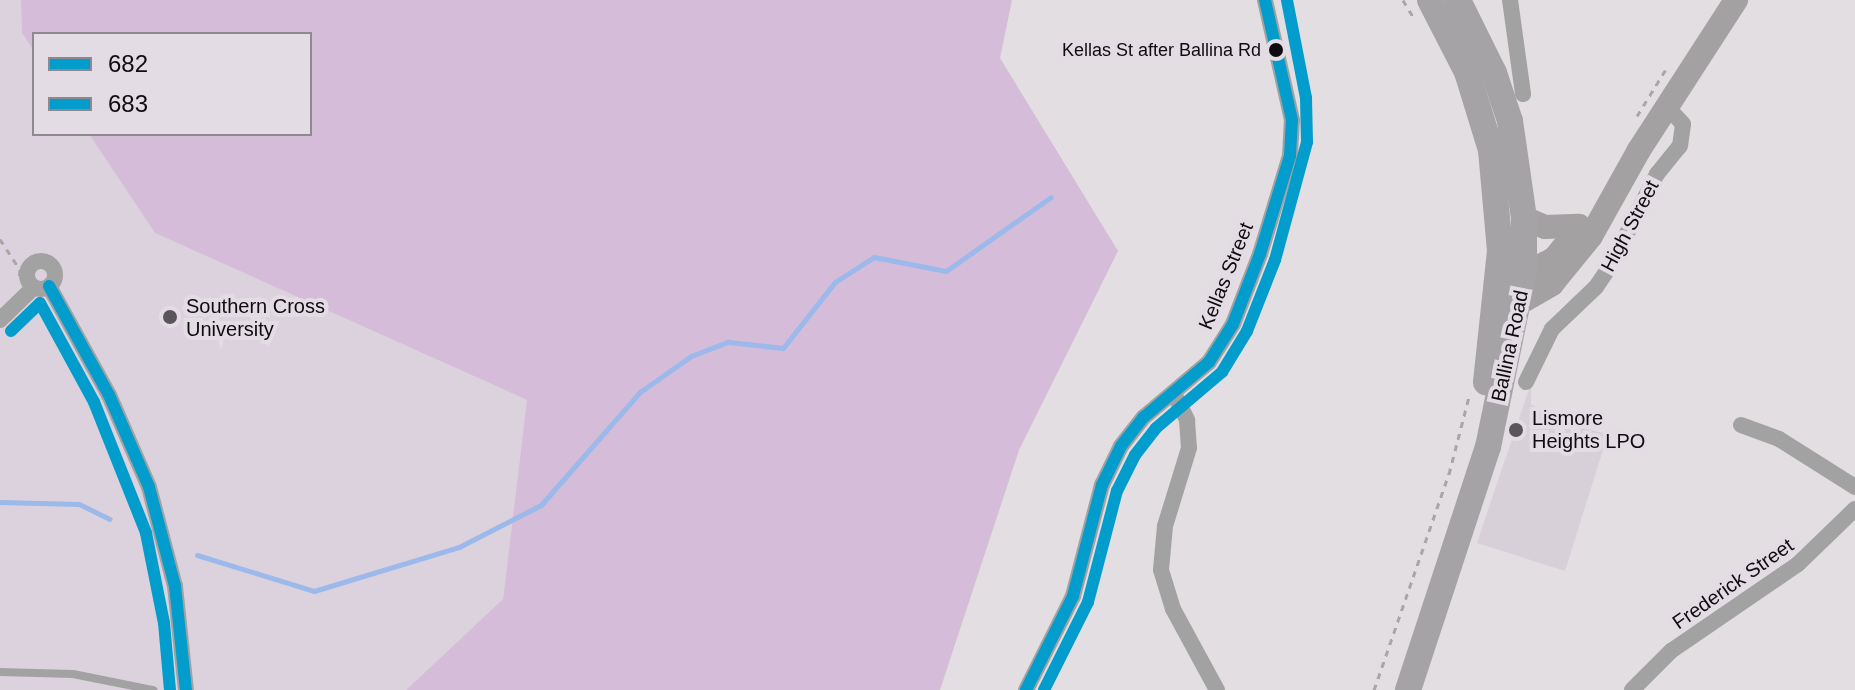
<!DOCTYPE html>
<html>
<head>
<meta charset="utf-8">
<style>
	body { margin:0 }
	#map { position:relative; width:1855px; height:690px; overflow:hidden; background:#e2dee2; font-family:Helvetica,sans-serif }
	div>[style] { position:absolute }
	[style*='--x'] { left:calc(var(--x)*1px); top:calc(var(--y)*1px); width:calc(var(--w)*1px); rotate:calc(var(--a)*1deg) }
	.built>* { inset:0; background:#d8d0d9 }
	.education>* { inset:0; background:#dcd2dd }
	.green>* { inset:0; background:#d5bcd8 }
	.stream>* { height:5px; margin:-2.5px; padding:0 2.5px; transform-origin:2.5px; border-radius:2.5px; background:#9bb9ea }
	.path>* { height:3px; margin-top:-1.5px; transform-origin:0; background:repeating-linear-gradient(90deg,#a8a7a7 0 6px,transparent 0 12px) }
	.lane>* { height:8px; margin:-4px; padding:0 4px; transform-origin:4px; border-radius:4px; background:#a3a2a2 }
	.street>* { height:16px; margin:-8px; padding:0 8px; transform-origin:8px; border-radius:8px; background:#a3a2a2 }
	.street>.ring { margin:-8px; padding:0; box-sizing:content-box; background:none; border:16px solid #a3a2a2; border-radius:50% }
	.secondary>* { height:24px; margin:-12px; padding:0 12px; transform-origin:12px; border-radius:12px; background:#a3a1a2 }
	.primary>* { height:26px; margin:-13px; padding:0 13px; transform-origin:13px; border-radius:13px; background:#a6a3a6 }
	.bus-1>* { height:12px; margin:-6px; padding:0 6px; transform-origin:6px; border-radius:6px; background:#029ccd }
	.bus-2>* { height:12px; margin:-6px; padding:0 6px; transform-origin:6px; border-radius:6px; background:#029ccd }
	.dots>* { width:22px; height:22px; translate:-50% -50%; box-sizing:border-box; border:4px solid #e3dce4; border-radius:50% }
	span { translate:-50% -50%; white-space:nowrap; text-align:center; line-height:1.15; -webkit-text-stroke:8px #e3dce4; paint-order:stroke }
	.bus-label { font-size:18px; color:#0f0c0f }
	.right { translate:-100% -50%; text-align:right }
	.street-label { font-size:20px; color:#0f0c0f }
	.poi-label { font-size:20px; color:#0f0c0f }
	.left { translate:0 -50%; text-align:left }
	.legend { position:absolute; left:32px; top:32px; width:280px; height:104px; box-sizing:border-box; background:#e3dce4; border:2px solid #8e898f; margin:0; padding:10px 14px; list-style:none; font-size:24px; color:#0f0c0f }
	.legend li { display:flex; align-items:center; gap:16px; height:40px }
	.legend b { width:40px; border:2px solid #8e898f }
</style>
</head>
<body>
<div id="map">
	<div class="built">
		<div style="clip-path:polygon(1531px 383px,1531px 404px,1557px 422px,1608px 434px,1565px 571px,1477px 543px)"></div>
	</div>
	<div class="education">
		<div style="clip-path:polygon(0 0,21px 0,22px 33px,34px 51px,34px 134px,89px 134px,155px 233px,527px 400px,503px 599px,406px 690px,0 690px)"></div>
	</div>
	<div class="green">
		<div style="clip-path:polygon(21px 0,1012px 0,1000px 58px,1118px 251px,1019px 450px,940px 690px,406px 690px,503px 599px,527px 400px,155px 233px,89px 134px,310px 134px,310px 34px,34px 34px,34px 51px,22px 33px)"></div>
	</div>
	<div class="stream">
		<div style="--x:0;--y:502;--w:79;--a:1.5"></div>
		<div style="--x:79;--y:504;--w:34;--a:26"></div>
		<div style="--x:197;--y:555;--w:122;--a:17.1"></div>
		<div style="--x:314;--y:591;--w:152;--a:-16.9"></div>
		<div style="--x:459;--y:547;--w:92;--a:-27.1"></div>
		<div style="--x:541;--y:505;--w:150;--a:-48.8"></div>
		<div style="--x:640;--y:392;--w:62;--a:-35.2"></div>
		<div style="--x:691;--y:356;--w:40;--a:-21"></div>
		<div style="--x:728;--y:342;--w:55;--a:6.2"></div>
		<div style="--x:783;--y:348;--w:84;--a:-51.8"></div>
		<div style="--x:835;--y:282;--w:46;--a:-32.7"></div>
		<div style="--x:874;--y:257;--w:73;--a:11"></div>
		<div style="--x:946;--y:271;--w:128;--a:-35.2"></div>
	</div>
	<div class="path">
		<div style="--x:1403;--y:0;--w:23;--a:59"></div>
		<div style="--x:1637;--y:116;--w:55;--a:-58.3"></div>
		<div style="--x:0;--y:239;--w:37;--a:57"></div>
		<div style="--x:20;--y:270;--w:9;--a:96"></div>
		<div style="--x:1374;--y:690;--w:229;--a:-70.9"></div>
		<div style="--x:1449;--y:474;--w:84;--a:-75.5"></div>
	</div>
	<div class="lane">
		<div style="--x:0;--y:672;--w:73;--a:1.6"></div>
		<div style="--x:73;--y:674;--w:82;--a:11.3"></div>
	</div>
	<div class="street">
		<div style="--x:1510;--y:0;--w:95;--a:82.1"></div>
		<div class="ring" style="left:27px;top:261px;width:12px;height:12px"></div>
		<div style="--x:49;--y:286;--w:124;--a:61.2"></div>
		<div style="--x:109;--y:395;--w:100;--a:66.5"></div>
		<div style="--x:149;--y:487;--w:102;--a:75.3"></div>
		<div style="--x:175;--y:586;--w:105;--a:84"></div>
		<div style="--x:0;--y:320;--w:47;--a:-44.1"></div>
		<div style="--x:1526;--y:382;--w:59;--a:-63.9"></div>
		<div style="--x:1552;--y:329;--w:61;--a:-43.7"></div>
		<div style="--x:1596;--y:287;--w:29;--a:-56"></div>
		<div style="--x:1612;--y:263;--w:100;--a:-63.2"></div>
		<div style="--x:1657;--y:174;--w:36;--a:-51"></div>
		<div style="--x:1680;--y:146;--w:22;--a:-82"></div>
		<div style="--x:1683;--y:124;--w:25;--a:-133"></div>
		<div style="--x:1175;--y:396;--w:27;--a:63"></div>
		<div style="--x:1187;--y:420;--w:28;--a:86"></div>
		<div style="--x:1189;--y:448;--w:82;--a:107.1"></div>
		<div style="--x:1165;--y:526;--w:44;--a:95.2"></div>
		<div style="--x:1161;--y:570;--w:41;--a:72.9"></div>
		<div style="--x:1173;--y:609;--w:92;--a:61.5"></div>
		<div style="--x:1741;--y:425;--w:40;--a:20.2"></div>
		<div style="--x:1779;--y:439;--w:90;--a:32.3"></div>
		<div style="--x:1026;--y:690;--w:105;--a:-63.4"></div>
		<div style="--x:1073;--y:596;--w:115;--a:-75.4"></div>
		<div style="--x:1102;--y:485;--w:43;--a:-64"></div>
		<div style="--x:1121;--y:446;--w:37;--a:-52"></div>
		<div style="--x:1144;--y:417;--w:85;--a:-40.2"></div>
		<div style="--x:1209;--y:362;--w:45;--a:-57.7"></div>
		<div style="--x:1233;--y:324;--w:75;--a:-68.9"></div>
		<div style="--x:1260;--y:254;--w:102;--a:-73"></div>
		<div style="--x:1290;--y:156;--w:36;--a:-87"></div>
		<div style="--x:1292;--y:120;--w:123;--a:-102.7"></div>
		<div style="--x:1632;--y:690;--w:55;--a:-45"></div>
		<div style="--x:1671;--y:651;--w:154;--a:-34.4"></div>
		<div style="--x:1798;--y:564;--w:79;--a:-44"></div>
	</div>
	<div class="secondary">
		<div style="--x:1524;--y:218;--w:23;--a:23"></div>
		<div style="--x:1545;--y:227;--w:34;--a:-2"></div>
		<div style="--x:1510;--y:281;--w:49;--a:-26.6"></div>
		<div style="--x:1554;--y:259;--w:32;--a:-51"></div>
		<div style="--x:1521;--y:302;--w:36;--a:-30"></div>
		<div style="--x:1552;--y:284;--w:62;--a:-50.9"></div>
		<div style="--x:1591;--y:236;--w:98;--a:-60.8"></div>
		<div style="--x:1639;--y:150;--w:179;--a:-57.1"></div>
	</div>
	<div class="primary">
		<div style="--x:1430;--y:0;--w:81;--a:62.8"></div>
		<div style="--x:1467;--y:72;--w:82;--a:72.9"></div>
		<div style="--x:1491;--y:150;--w:101;--a:84.9"></div>
		<div style="--x:1500;--y:251;--w:132;--a:96.1"></div>
		<div style="--x:1408;--y:690;--w:256;--a:-71.8"></div>
		<div style="--x:1488;--y:447;--w:179;--a:-78.4"></div>
		<div style="--x:1524;--y:272;--w:54;--a:-90"></div>
		<div style="--x:1524;--y:218;--w:98;--a:-98.2"></div>
		<div style="--x:1510;--y:121;--w:51;--a:-108.4"></div>
		<div style="--x:1494;--y:73;--w:81;--a:-116.3"></div>
	</div>
	<div class="bus-1">
		<div style="--x:49;--y:286;--w:124;--a:61.2"></div>
		<div style="--x:109;--y:395;--w:100;--a:66.5"></div>
		<div style="--x:149;--y:487;--w:102;--a:75.3"></div>
		<div style="--x:175;--y:586;--w:105;--a:84"></div>
		<div style="--x:1026;--y:690;--w:105;--a:-63.4"></div>
		<div style="--x:1073;--y:596;--w:115;--a:-75.4"></div>
		<div style="--x:1102;--y:485;--w:43;--a:-64"></div>
		<div style="--x:1121;--y:446;--w:37;--a:-52"></div>
		<div style="--x:1144;--y:417;--w:85;--a:-40.2"></div>
		<div style="--x:1209;--y:362;--w:45;--a:-57.7"></div>
		<div style="--x:1233;--y:324;--w:75;--a:-68.9"></div>
		<div style="--x:1260;--y:254;--w:102;--a:-73"></div>
		<div style="--x:1290;--y:156;--w:36;--a:-87"></div>
		<div style="--x:1292;--y:120;--w:123;--a:-102.7"></div>
	</div>
	<div class="bus-2">
		<div style="--x:11;--y:331;--w:40;--a:-44"></div>
		<div style="--x:40;--y:303;--w:113;--a:61.4"></div>
		<div style="--x:94;--y:402;--w:141;--a:68.3"></div>
		<div style="--x:146;--y:533;--w:92;--a:78.7"></div>
		<div style="--x:164;--y:623;--w:67;--a:84.9"></div>
		<div style="--x:1044;--y:690;--w:98;--a:-63.4"></div>
		<div style="--x:1088;--y:602;--w:115;--a:-75.4"></div>
		<div style="--x:1117;--y:491;--w:40;--a:-63.4"></div>
		<div style="--x:1135;--y:455;--w:34;--a:-52"></div>
		<div style="--x:1156;--y:428;--w:87;--a:-40.3"></div>
		<div style="--x:1222;--y:372;--w:48;--a:-58.6"></div>
		<div style="--x:1247;--y:331;--w:76;--a:-68.5"></div>
		<div style="--x:1275;--y:260;--w:122;--a:-74.8"></div>
		<div style="--x:1307;--y:142;--w:44;--a:-91.3"></div>
		<div style="--x:1306;--y:98;--w:100;--a:-101"></div>
	</div>
	<div class="dots">
		<div style="left:1276px;top:50px;background:#0f0c0f"></div>
		<div style="left:170px;top:317px;background:#595659"></div>
		<div style="left:1516px;top:430px;background:#595659"></div>
	</div>
	<div class="bus-label">
		<span class="right" style="left:1261px;top:50px">Kellas St after Ballina Rd</span>
	</div>
	<div class="street-label">
		<span style="left:1630px;top:226px;rotate:-62deg">High Street</span>
		<span style="left:1226px;top:276px;rotate:-68deg">Kellas Street</span>
		<span style="left:1510px;top:346px;rotate:-78deg">Ballina Road</span>
		<span style="left:1733px;top:584px;rotate:-35deg">Frederick Street</span>
	</div>
	<div class="poi-label">
		<span class="left" style="left:186px;top:318px">Southern Cross<br>University</span>
		<span class="left" style="left:1532px;top:430px">Lismore<br>Heights LPO</span>
	</div>
	<ul class="legend">
	<li><b style="height:10px;background:#029ccd"></b>682</li>
	<li><b style="height:10px;background:#029ccd"></b>683</li>
	</ul>
</div>
</body>
</html>
